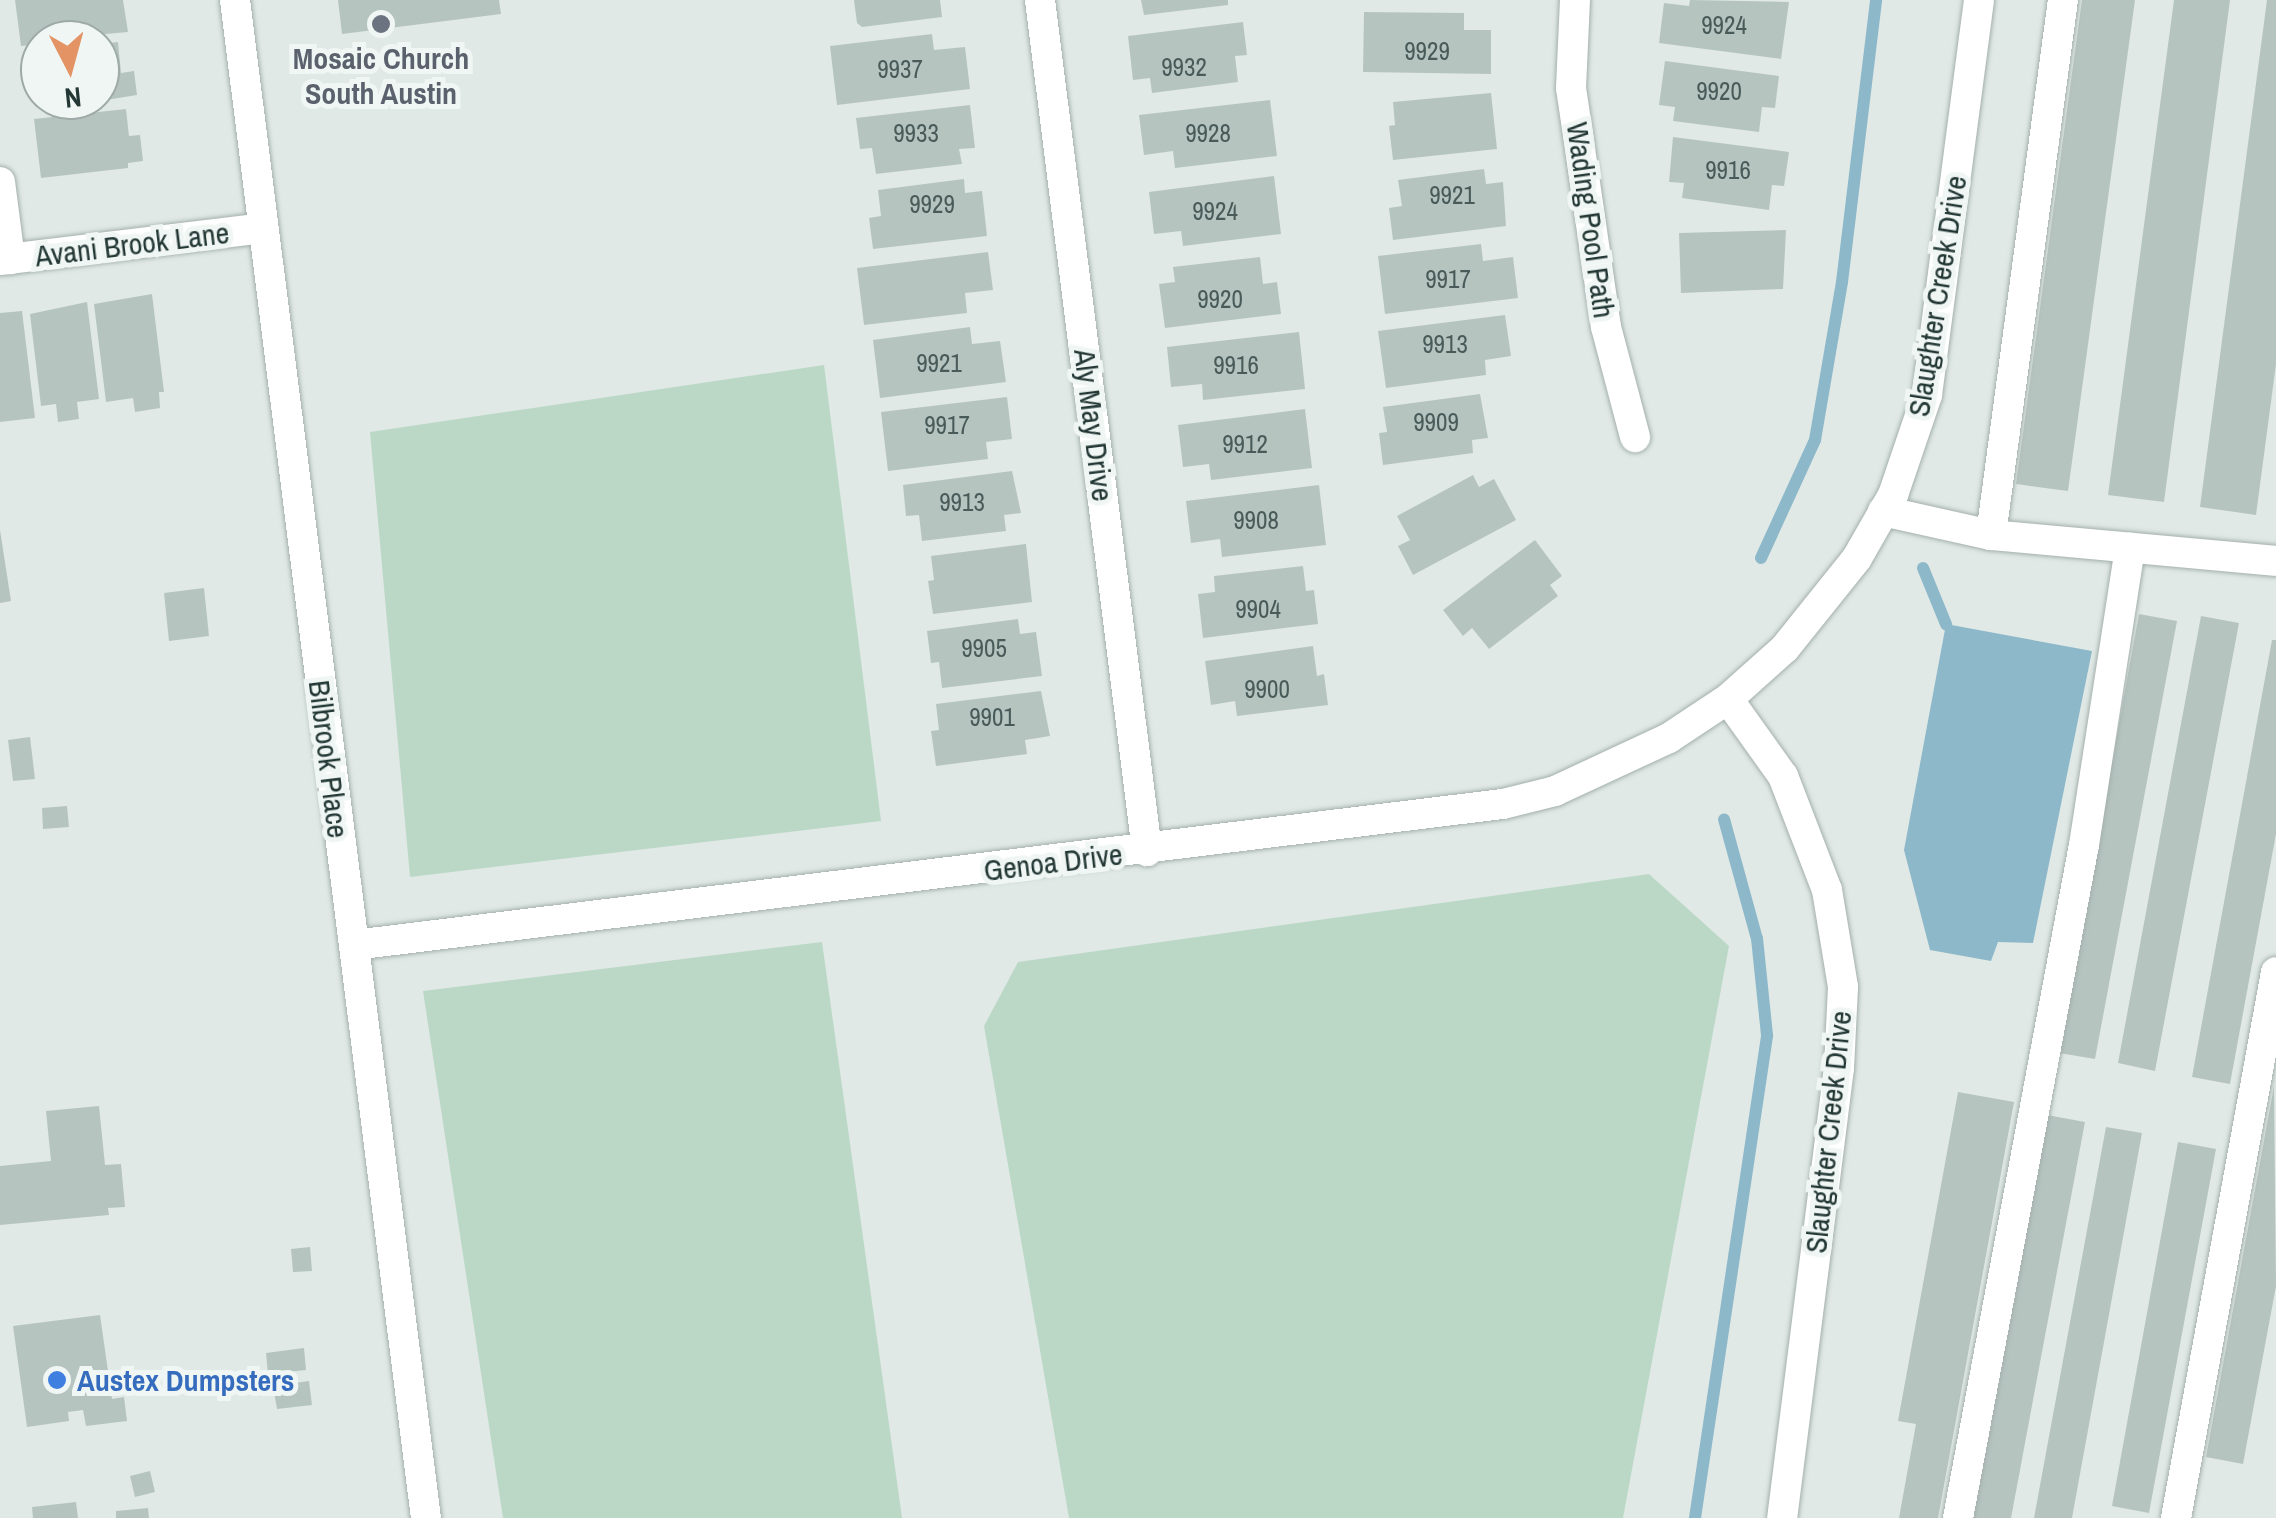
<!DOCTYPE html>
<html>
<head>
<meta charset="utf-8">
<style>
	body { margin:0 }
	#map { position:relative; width:2276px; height:1518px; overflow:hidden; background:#e0e9e6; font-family:"Archivo Narrow",sans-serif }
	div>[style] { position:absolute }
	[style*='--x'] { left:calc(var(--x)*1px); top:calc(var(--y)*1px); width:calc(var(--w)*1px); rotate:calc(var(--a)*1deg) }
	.green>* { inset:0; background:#bbd8c7 }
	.water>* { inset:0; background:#8db8c9 }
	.stream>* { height:12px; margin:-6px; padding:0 6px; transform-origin:6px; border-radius:6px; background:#8db8c9 }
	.building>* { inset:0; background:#b6c4c0 }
	.roads { filter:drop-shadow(0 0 2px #a4b0ad) drop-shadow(0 0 2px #a4b0ad) }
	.minor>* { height:30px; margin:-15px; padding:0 15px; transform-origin:15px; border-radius:15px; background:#fff }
	.dots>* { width:28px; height:28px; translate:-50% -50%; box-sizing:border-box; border:5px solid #f0f6f4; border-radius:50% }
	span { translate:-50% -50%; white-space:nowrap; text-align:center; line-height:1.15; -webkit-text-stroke:10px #f0f6f4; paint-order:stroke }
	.number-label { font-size:25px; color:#485b58 }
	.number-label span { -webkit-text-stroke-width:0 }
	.worship-label { font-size:30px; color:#5b616d; font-weight:700 }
	.street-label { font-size:30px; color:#233835 }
	.shop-label { font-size:30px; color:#366cbe; font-weight:700 }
	.left { translate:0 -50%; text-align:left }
	.north { position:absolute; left:20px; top:20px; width:100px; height:100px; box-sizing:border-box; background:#f0f6f4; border:2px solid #9eaaa8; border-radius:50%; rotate:174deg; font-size:28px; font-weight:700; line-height:40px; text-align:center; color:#233835 }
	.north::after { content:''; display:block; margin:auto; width:35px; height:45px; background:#e39364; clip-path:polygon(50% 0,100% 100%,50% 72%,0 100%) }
</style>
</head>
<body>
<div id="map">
	<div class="green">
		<div style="clip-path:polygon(824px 365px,881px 821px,410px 877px,370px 432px)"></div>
		<div style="clip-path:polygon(1649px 874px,1729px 946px,1623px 1518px,1069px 1518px,984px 1026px,1018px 962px)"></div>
		<div style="clip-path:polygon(822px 942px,902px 1518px,503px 1518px,423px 991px)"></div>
	</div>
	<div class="water">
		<div style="clip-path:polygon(1946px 624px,2092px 651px,2033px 943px,1998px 942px,1991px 961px,1930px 950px,1904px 850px)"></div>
	</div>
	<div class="stream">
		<div style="--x:1761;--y:558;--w:130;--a:-65.4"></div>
		<div style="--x:1815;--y:440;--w:160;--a:-80.3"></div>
		<div style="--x:1842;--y:282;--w:284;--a:-83.1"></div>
		<div style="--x:1923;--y:568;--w:61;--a:67.7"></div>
		<div style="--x:1695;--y:1518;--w:488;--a:-81.5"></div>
		<div style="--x:1767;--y:1035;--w:97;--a:-95.9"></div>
		<div style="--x:1757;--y:939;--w:124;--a:-105.4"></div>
	</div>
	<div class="building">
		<div style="clip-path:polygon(15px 0,123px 0,128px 32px,40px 40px,40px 44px,21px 46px)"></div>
		<div style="clip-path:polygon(338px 0,499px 0,501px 14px,342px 34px)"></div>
		<div style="clip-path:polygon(854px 0,940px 0,942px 17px,862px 27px,857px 23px)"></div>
		<div style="clip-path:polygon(1141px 0,1228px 0,1228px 5px,1144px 15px)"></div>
		<div style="clip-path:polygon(1690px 0,1789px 2px,1781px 59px,1659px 43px,1664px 3px,1689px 6px)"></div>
		<div style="clip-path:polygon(2082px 0,2135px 0,2068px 491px,2016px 484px)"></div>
		<div style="clip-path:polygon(2174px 0,2230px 0,2164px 502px,2108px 495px)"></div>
		<div style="clip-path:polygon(2267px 0,2276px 0,2276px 364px,2256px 515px,2200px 507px)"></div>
		<div style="clip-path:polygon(1364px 12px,1464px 13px,1464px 30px,1491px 30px,1491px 74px,1363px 72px)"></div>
		<div style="clip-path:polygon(1243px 22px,1247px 55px,1235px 56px,1238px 82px,1152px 93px,1150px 78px,1133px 80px,1128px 36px)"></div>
		<div style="clip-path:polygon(932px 34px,934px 50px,965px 47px,970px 89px,837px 105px,830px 46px)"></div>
		<div style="clip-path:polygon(118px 42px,121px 73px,134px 71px,137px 95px,44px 110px,43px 100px,100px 100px,100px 44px)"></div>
		<div style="clip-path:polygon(1665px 61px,1779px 76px,1775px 108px,1762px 107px,1759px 132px,1673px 121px,1675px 107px,1659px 105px)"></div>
		<div style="clip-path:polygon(1491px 93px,1497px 149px,1393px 160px,1389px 126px,1395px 125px,1393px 102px)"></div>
		<div style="clip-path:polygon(1270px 100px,1277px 156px,1175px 168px,1173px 151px,1144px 155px,1139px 115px)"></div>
		<div style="clip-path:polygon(970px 105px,975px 148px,959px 149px,962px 164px,876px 174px,872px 148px,860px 149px,856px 118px)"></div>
		<div style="clip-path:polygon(126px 109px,129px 136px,140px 135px,143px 161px,128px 163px,128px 168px,41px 178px,34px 119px)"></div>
		<div style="clip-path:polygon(1673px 137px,1789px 152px,1784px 186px,1772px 185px,1769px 210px,1682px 198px,1684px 183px,1669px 182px)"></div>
		<div style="clip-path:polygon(1484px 169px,1486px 184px,1503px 182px,1506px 226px,1393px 240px,1389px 208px,1402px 206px,1398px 180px)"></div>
		<div style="clip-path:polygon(1274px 176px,1281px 234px,1183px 246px,1181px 231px,1154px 234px,1149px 192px)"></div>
		<div style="clip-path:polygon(964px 179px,965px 193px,982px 191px,987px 236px,873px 249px,869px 218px,881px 216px,878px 190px)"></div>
		<div style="clip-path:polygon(1786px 230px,1783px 289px,1681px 293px,1679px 233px)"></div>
		<div style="clip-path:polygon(1481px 244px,1483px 261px,1513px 257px,1518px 298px,1385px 314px,1378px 256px)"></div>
		<div style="clip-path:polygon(988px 252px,993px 290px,965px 293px,967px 313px,864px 325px,857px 268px)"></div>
		<div style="clip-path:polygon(1260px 257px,1263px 284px,1277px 282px,1281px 314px,1165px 328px,1159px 284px,1175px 282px,1173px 267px)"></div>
		<div style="clip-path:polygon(152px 294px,164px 392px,159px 392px,160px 408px,135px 412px,133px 398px,106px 402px,94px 304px)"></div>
		<div style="clip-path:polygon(87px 302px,99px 399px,77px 402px,79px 419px,58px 422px,56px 404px,41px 406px,30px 314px)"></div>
		<div style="clip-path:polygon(22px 311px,35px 418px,0 422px,0 313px)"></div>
		<div style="clip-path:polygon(1505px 315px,1511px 356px,1485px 360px,1486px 375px,1386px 388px,1378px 331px)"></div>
		<div style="clip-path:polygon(970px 327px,972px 344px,1000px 341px,1006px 382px,880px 398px,873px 340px)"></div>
		<div style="clip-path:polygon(1299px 332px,1305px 389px,1203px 400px,1202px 384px,1171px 387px,1167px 347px)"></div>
		<div style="clip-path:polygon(1480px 394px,1488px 438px,1472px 440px,1473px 453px,1383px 465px,1379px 433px,1387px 432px,1383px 407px)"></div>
		<div style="clip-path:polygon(1007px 397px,1012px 439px,986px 442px,988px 459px,888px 471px,881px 412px)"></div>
		<div style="clip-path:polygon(1305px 409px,1312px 468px,1211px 480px,1209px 464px,1183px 467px,1178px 425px)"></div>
		<div style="clip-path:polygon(1012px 471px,1021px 513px,1004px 515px,1006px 531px,922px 541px,919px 515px,906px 516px,903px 485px)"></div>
		<div style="clip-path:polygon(1473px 475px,1479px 487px,1494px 479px,1516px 520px,1413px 575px,1398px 546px,1410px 540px,1397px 516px)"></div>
		<div style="clip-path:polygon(1319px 485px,1326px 545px,1222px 557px,1220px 539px,1191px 543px,1186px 501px)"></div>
		<div style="clip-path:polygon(0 530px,11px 601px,0 603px)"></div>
		<div style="clip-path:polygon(1535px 540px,1562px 576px,1550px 585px,1558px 596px,1489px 649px,1472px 628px,1463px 636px,1443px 610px)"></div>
		<div style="clip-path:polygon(1026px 544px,1032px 602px,933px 614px,928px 581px,934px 580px,931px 556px)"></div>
		<div style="clip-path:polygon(1303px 566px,1306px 591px,1314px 590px,1318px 624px,1203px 638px,1198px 594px,1215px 592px,1214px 576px)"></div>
		<div style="clip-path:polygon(204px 588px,209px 636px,169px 641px,164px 593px)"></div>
		<div style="clip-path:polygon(2139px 614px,2177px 621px,2095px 1059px,2059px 1053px)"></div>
		<div style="clip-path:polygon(2201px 616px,2239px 623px,2155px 1071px,2118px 1063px)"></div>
		<div style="clip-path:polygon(1018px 619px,1020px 634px,1036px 632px,1042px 676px,942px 688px,939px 662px,931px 663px,927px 631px)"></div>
		<div style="clip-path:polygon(2272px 640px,2276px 640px,2276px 834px,2230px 1084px,2192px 1077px)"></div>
		<div style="clip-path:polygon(1313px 646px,1317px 676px,1324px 674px,1328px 705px,1237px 716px,1235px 701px,1211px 705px,1205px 661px)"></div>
		<div style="clip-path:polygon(1041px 691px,1050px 736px,1025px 740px,1027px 754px,936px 766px,931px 731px,939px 730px,936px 704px)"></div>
		<div style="clip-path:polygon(30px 737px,35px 779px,13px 781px,8px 740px)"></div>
		<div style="clip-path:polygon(67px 806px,69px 827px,43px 829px,42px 808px)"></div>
		<div style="clip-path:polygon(2274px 1086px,2276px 1286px,2243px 1464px,2206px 1457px)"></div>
		<div style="clip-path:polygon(1958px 1092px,2014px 1102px,1938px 1518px,1899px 1518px,1916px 1424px,1898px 1421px)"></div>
		<div style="clip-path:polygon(99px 1106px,105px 1165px,121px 1164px,125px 1207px,108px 1208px,109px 1215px,0 1225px,0 1166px,51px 1161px,46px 1111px)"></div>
		<div style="clip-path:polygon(2047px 1115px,2085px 1122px,2011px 1518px,1973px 1518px)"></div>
		<div style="clip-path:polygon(2106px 1127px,2142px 1133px,2072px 1518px,2034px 1518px)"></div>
		<div style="clip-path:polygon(2178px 1142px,2216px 1149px,2149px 1513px,2112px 1506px)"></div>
		<div style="clip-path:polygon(310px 1247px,312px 1271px,293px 1272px,291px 1249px)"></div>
		<div style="clip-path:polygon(100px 1315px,112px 1399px,124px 1397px,127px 1421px,86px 1426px,83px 1410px,68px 1412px,69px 1421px,27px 1427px,13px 1326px)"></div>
		<div style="clip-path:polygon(304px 1348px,306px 1370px,268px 1374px,266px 1353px)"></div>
		<div style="clip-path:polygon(309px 1381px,312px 1405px,277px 1409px,273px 1386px)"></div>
		<div style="clip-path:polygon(150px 1471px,155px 1492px,135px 1497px,130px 1476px)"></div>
		<div style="clip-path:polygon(76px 1502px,78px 1518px,33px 1518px,32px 1507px)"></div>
		<div style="clip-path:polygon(148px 1508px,149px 1518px,116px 1518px,116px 1511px)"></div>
	</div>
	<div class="roads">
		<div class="minor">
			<div style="--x:235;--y:0;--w:1530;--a:82.83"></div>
			<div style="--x:1040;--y:0;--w:858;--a:82.83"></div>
			<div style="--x:1575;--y:0;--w:88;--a:92.6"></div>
			<div style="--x:1571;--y:88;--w:48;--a:81.5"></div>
			<div style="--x:1578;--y:135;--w:194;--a:81.7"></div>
			<div style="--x:1606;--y:327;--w:114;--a:75.2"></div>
			<div style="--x:0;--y:182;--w:78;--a:82.6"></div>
			<div style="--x:0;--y:260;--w:265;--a:-6.9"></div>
			<div style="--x:1883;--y:511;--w:111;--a:12.5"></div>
			<div style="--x:1991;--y:535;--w:540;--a:-82.34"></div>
			<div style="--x:1991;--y:535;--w:286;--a:5.2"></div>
			<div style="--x:1728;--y:699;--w:95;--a:54.5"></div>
			<div style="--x:1783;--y:776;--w:122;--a:68.9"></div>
			<div style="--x:1827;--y:890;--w:98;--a:80.6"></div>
			<div style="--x:1843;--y:987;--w:81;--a:92.8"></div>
			<div style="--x:1839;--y:1068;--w:454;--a:97.2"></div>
			<div style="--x:354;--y:945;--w:1158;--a:-7"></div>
			<div style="--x:1503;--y:804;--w:54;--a:-14"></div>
			<div style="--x:1555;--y:791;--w:126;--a:-24.9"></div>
			<div style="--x:1669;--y:738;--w:71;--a:-33.5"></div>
			<div style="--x:1728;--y:699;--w:76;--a:-41.8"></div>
			<div style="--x:1785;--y:648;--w:115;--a:-51.3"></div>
			<div style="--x:1857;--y:558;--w:73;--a:-60.3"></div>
			<div style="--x:1893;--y:495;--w:106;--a:-71.2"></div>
			<div style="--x:1927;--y:395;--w:398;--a:-82.5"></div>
			<div style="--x:1958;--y:1518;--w:685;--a:-79.4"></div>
			<div style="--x:2084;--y:845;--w:301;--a:-81.2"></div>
			<div style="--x:2176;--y:1518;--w:555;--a:-79.62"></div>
		</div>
	</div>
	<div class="dots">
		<div style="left:381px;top:24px;background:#6b7280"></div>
		<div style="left:57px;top:1380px;background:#3f7fe0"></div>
	</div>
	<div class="number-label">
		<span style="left:1724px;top:25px">9924</span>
		<span style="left:1427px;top:51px">9929</span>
		<span style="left:1184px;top:67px">9932</span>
		<span style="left:900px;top:69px">9937</span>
		<span style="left:1719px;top:91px">9920</span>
		<span style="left:916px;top:133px">9933</span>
		<span style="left:1208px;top:133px">9928</span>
		<span style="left:1728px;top:170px">9916</span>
		<span style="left:1452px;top:195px">9921</span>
		<span style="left:932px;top:204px">9929</span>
		<span style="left:1215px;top:211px">9924</span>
		<span style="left:1448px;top:279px">9917</span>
		<span style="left:1220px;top:299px">9920</span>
		<span style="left:1445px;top:344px">9913</span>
		<span style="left:939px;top:363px">9921</span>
		<span style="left:1236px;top:365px">9916</span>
		<span style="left:1436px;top:422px">9909</span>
		<span style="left:947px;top:425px">9917</span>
		<span style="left:1245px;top:444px">9912</span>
		<span style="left:962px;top:502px">9913</span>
		<span style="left:1256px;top:520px">9908</span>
		<span style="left:1258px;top:609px">9904</span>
		<span style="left:984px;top:648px">9905</span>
		<span style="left:1267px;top:689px">9900</span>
		<span style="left:992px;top:717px">9901</span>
	</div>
	<div class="worship-label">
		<span style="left:381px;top:75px">Mosaic Church<br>South Austin</span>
	</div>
	<div class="street-label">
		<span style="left:1591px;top:220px;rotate:82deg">Wading Pool Path</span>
		<span style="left:132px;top:244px;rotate:-7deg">Avani Brook Lane</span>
		<span style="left:1937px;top:296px;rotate:-81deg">Slaughter Creek Drive</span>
		<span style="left:1094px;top:425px;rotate:83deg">Aly May Drive</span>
		<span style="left:329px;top:759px;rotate:83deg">Bilbrook Place</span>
		<span style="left:1053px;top:862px;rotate:-7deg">Genoa Drive</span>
		<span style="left:1828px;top:1132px;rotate:-84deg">Slaughter Creek Drive</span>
	</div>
	<div class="shop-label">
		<span class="left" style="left:77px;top:1380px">Austex Dumpsters</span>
	</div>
	<div class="north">N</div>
</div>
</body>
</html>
